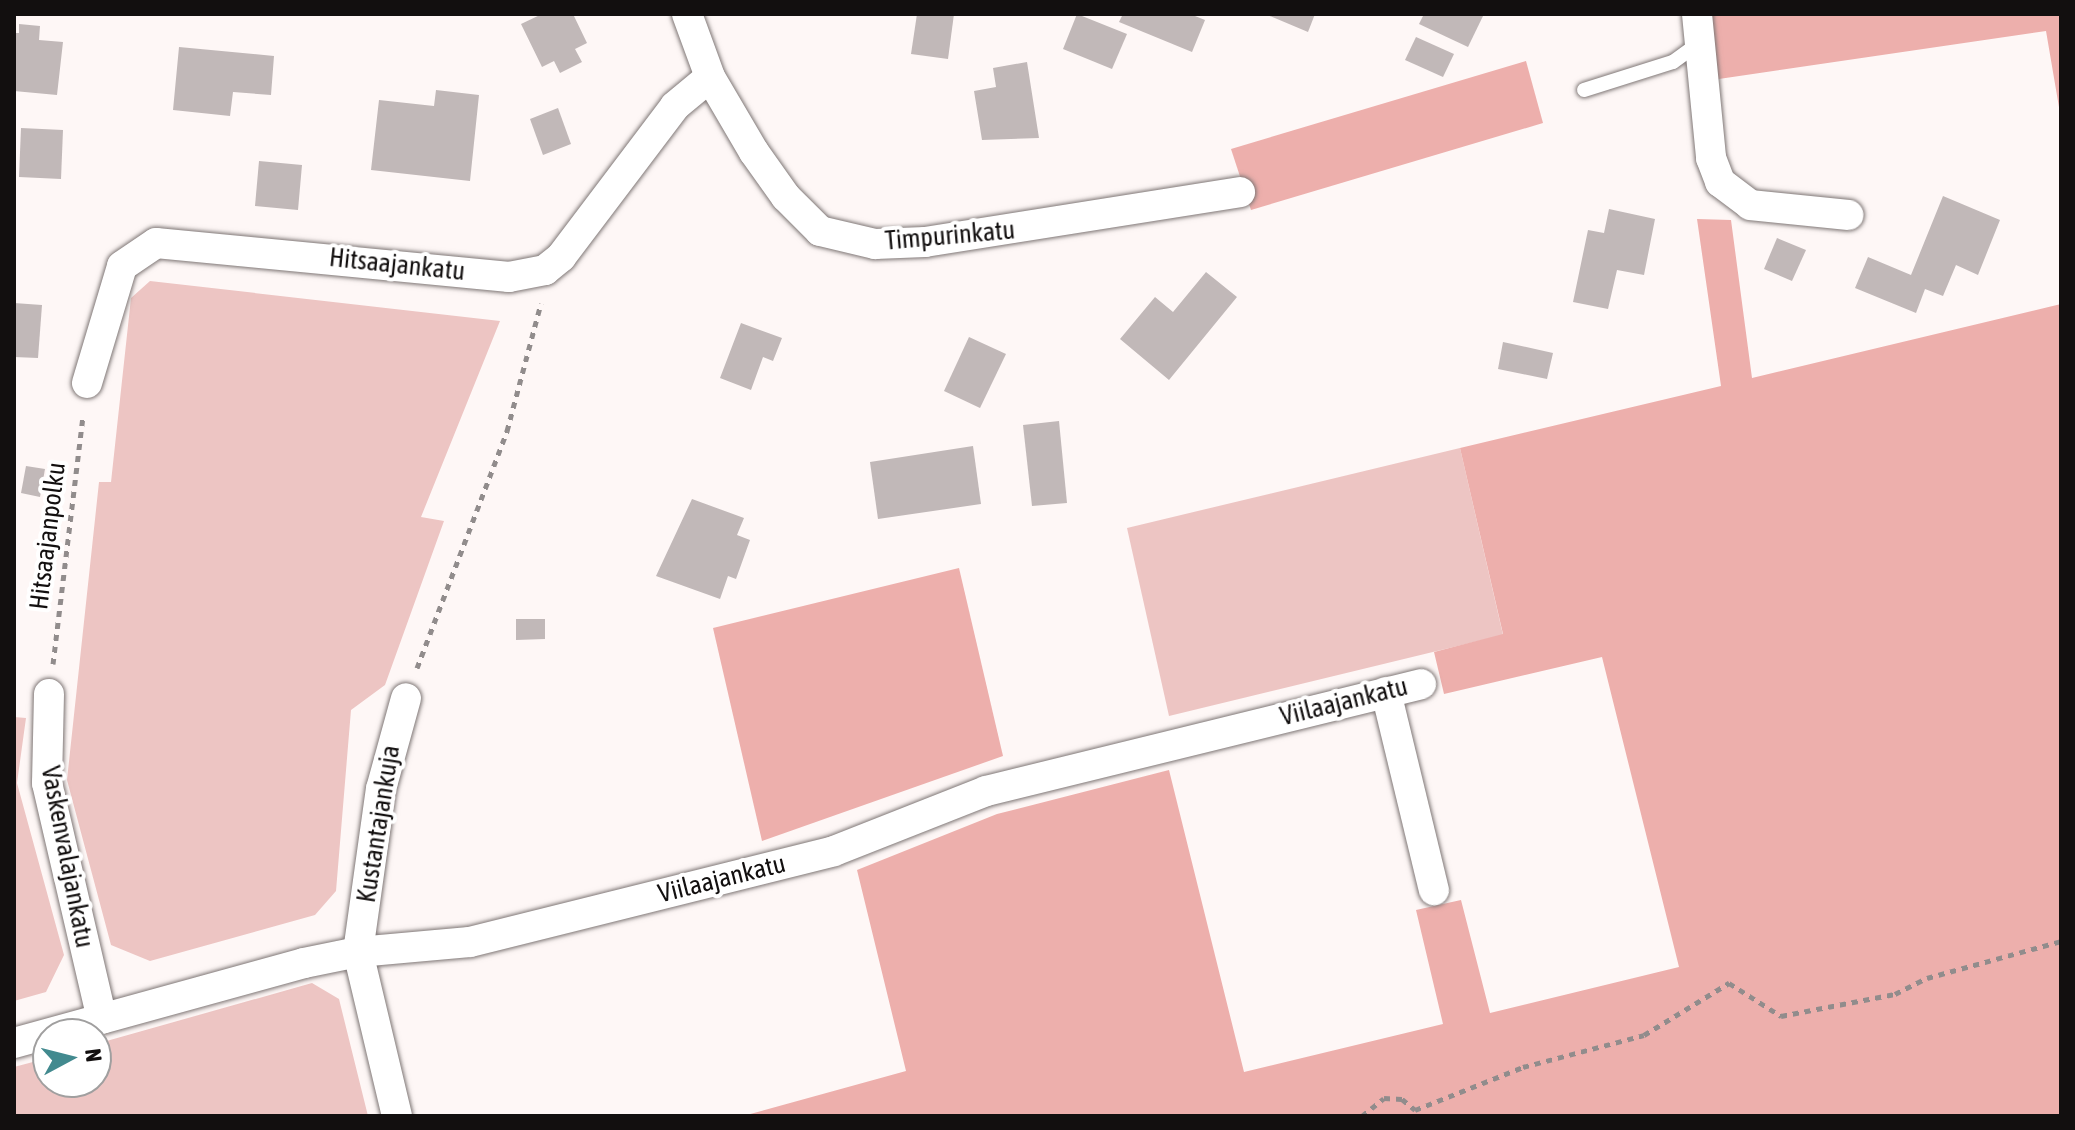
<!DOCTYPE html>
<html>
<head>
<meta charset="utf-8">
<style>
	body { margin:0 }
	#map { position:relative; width:2075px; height:1130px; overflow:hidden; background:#fef7f6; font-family:"Asap Condensed",sans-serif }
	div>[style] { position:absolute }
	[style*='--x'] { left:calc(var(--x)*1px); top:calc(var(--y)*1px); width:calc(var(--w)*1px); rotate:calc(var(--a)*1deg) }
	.green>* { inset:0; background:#edc5c3 }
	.forest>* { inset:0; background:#edafac }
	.building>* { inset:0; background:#c1b8b8 }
	.path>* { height:5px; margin-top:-2.5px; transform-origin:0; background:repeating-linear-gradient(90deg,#918c8c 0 6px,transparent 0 12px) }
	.roads { filter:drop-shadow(0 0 2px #7f7776) drop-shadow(0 0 2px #7f7776) }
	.service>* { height:14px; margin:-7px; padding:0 7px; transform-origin:7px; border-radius:7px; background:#fff }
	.minor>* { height:30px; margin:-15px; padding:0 15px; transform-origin:15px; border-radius:15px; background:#fff }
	span { translate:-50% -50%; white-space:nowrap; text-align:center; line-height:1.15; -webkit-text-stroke:8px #fff; paint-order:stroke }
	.street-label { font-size:26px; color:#120f0f }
	.frame { position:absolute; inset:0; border:16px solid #120f0f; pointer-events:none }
	.north { position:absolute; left:32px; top:1018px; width:80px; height:80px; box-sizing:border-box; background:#fff; border:2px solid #a09f9f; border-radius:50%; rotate:83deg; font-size:22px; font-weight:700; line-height:32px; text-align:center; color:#120f0f }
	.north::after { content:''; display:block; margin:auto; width:28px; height:36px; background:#428a8f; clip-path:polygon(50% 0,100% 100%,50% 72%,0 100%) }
</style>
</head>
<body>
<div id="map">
	<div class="green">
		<div style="clip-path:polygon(150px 281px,500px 321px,421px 517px,444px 521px,385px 685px,351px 710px,336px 891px,315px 915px,150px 961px,111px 945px,67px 780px,99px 482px,111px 482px,131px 298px)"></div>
		<div style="clip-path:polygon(1460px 448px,1503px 635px,1169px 716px,1127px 528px)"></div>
		<div style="clip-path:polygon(14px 717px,26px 718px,17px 783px,64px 955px,46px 992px,14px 1001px)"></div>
		<div style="clip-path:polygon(312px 983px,339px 999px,368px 1116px,14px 1116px,14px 1067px,48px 1058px,48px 1082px,96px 1082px,96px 1044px)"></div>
	</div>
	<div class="forest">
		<div style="clip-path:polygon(1703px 14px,2061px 14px,2061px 119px,2046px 31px,1712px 80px)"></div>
		<div style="clip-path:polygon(1526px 61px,1543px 123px,1251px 210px,1231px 149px)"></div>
		<div style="clip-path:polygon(1697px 219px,1731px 220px,1752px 378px,2061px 304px,2061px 1116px,743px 1116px,906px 1071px,857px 870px,997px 814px,1169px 770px,1244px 1072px,1443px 1024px,1416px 910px,1461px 900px,1490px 1013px,1679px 967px,1602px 657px,1444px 694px,1434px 652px,1503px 634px,1460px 448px,1721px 386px)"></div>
		<div style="clip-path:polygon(959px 568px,1003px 756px,762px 841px,713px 628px)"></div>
	</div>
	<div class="building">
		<div style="clip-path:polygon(542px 14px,573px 14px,587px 43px,575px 49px,582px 62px,560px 73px,554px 61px,542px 67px,521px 24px)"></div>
		<div style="clip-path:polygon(917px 14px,954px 14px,948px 59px,911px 54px)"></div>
		<div style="clip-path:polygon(1077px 14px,1127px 34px,1112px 69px,1063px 49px)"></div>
		<div style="clip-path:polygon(1123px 14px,1190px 14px,1205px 20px,1192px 52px,1119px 22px)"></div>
		<div style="clip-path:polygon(1265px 14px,1315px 14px,1308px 32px)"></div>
		<div style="clip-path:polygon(1424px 14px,1484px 14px,1468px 47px,1419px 24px)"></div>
		<div style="clip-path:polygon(19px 24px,40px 26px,39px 40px,63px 42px,57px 95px,14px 91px,14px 33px,19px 33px)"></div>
		<div style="clip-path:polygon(1416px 37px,1454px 54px,1443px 77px,1405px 60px)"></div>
		<div style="clip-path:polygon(179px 47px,274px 56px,271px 95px,233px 92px,230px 116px,173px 110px)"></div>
		<div style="clip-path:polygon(1027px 62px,1039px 138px,982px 140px,974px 91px,996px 87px,993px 68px)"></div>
		<div style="clip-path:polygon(436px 90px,479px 95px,470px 181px,371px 170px,379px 100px,434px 106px)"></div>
		<div style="clip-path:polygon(558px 108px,571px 144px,543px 155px,530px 119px)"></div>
		<div style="clip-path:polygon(21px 128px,63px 130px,61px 179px,19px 177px)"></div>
		<div style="clip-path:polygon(259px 161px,302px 165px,298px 210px,255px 206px)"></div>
		<div style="clip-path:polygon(1943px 196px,2000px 220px,1978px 275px,1956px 265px,1943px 296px,1925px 289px,1916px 313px,1855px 288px,1868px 257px,1911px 275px)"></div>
		<div style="clip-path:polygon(1609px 209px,1655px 219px,1644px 275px,1617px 270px,1608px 309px,1573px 302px,1588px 230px,1604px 233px)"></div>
		<div style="clip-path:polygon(1777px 238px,1806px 250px,1792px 281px,1764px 269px)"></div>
		<div style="clip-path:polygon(1206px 272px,1237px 297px,1169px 380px,1120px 339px,1155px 297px,1173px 312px)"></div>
		<div style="clip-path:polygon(14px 303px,42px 305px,38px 358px,14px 357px)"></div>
		<div style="clip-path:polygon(741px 323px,782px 338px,773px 361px,763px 357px,751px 390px,720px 378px)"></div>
		<div style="clip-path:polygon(969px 337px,1006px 354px,980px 408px,944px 391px)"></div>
		<div style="clip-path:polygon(1503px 342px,1553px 353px,1547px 379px,1498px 369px)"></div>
		<div style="clip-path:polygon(1059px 421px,1067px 503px,1032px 506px,1023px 425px)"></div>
		<div style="clip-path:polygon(973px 446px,981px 504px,878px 519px,870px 462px)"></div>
		<div style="clip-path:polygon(26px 466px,45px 469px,40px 497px,21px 493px)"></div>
		<div style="clip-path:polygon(692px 499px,744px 518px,737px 535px,750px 540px,736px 579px,728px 576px,720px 599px,656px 576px)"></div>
		<div style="clip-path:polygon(516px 619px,545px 619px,545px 639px,516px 640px)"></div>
	</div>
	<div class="path">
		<div style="--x:53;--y:664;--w:251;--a:-83.1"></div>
		<div style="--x:417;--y:668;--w:254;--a:-69.2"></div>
		<div style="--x:507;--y:431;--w:132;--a:-75.1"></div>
		<div style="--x:1362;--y:1116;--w:28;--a:-39"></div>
		<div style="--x:1384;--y:1098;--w:18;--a:3"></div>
		<div style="--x:1402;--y:1099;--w:17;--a:40"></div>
		<div style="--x:1415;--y:1110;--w:116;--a:-21.7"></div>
		<div style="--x:1523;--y:1067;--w:125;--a:-14.8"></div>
		<div style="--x:1644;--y:1035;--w:100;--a:-31.5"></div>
		<div style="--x:1729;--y:983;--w:62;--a:32.4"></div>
		<div style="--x:1781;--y:1016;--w:116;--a:-10.9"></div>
		<div style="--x:1895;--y:994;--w:36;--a:-27"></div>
		<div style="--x:1927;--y:978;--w:139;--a:-15.4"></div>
	</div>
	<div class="roads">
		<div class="service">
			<div style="--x:1584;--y:90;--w:93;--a:-17.5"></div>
			<div style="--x:1673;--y:62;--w:32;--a:-36"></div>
		</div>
		<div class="minor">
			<div style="--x:687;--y:14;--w:67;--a:69.9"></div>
			<div style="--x:710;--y:77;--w:87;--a:59.6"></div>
			<div style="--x:754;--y:152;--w:55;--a:54.6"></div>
			<div style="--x:786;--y:197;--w:48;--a:45"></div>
			<div style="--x:820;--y:231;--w:57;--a:13.3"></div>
			<div style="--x:875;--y:244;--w:50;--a:-2.3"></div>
			<div style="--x:925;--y:242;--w:319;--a:-9"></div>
			<div style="--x:1697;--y:14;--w:145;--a:84.4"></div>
			<div style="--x:1711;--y:158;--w:26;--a:69"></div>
			<div style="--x:1720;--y:182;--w:38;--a:37"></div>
			<div style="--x:1750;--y:205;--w:99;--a:5.8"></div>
			<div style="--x:87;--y:383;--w:122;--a:-73.3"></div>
			<div style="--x:122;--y:266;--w:41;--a:-34.1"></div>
			<div style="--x:156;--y:243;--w:355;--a:5.5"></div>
			<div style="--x:509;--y:277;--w:37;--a:-11"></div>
			<div style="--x:545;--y:270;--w:21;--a:-39"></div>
			<div style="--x:561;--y:257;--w:189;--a:-52.9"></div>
			<div style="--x:675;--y:106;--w:45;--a:-39.6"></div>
			<div style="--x:1386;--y:692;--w:204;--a:76.4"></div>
			<div style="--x:49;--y:694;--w:89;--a:91.3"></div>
			<div style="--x:47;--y:783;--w:242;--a:76.9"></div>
			<div style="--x:14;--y:1043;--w:301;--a:-15.4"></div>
			<div style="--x:304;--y:963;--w:55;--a:-11.5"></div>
			<div style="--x:358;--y:952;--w:112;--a:-5.1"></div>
			<div style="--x:470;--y:942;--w:375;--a:-14"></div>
			<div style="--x:834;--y:851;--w:163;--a:-21.5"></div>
			<div style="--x:986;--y:791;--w:448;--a:-13.8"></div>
			<div style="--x:397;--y:1116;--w:169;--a:-103.4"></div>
			<div style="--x:358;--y:952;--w:165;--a:-82"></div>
			<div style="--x:381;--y:789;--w:94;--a:-74.6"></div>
		</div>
	</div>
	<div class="street-label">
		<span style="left:950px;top:236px;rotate:-5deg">Timpurinkatu</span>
		<span style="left:397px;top:265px;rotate:6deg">Hitsaajankatu</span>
		<span style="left:48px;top:536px;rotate:-83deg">Hitsaajanpolku</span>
		<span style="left:1344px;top:702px;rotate:-14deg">Viilaajankatu</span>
		<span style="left:379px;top:824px;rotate:-81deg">Kustantajankuja</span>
		<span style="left:67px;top:857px;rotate:79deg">Vaskenvalajankatu</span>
		<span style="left:722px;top:879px;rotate:-14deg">Viilaajankatu</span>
	</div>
	<div class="frame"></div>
	<div class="north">N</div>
</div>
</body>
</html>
